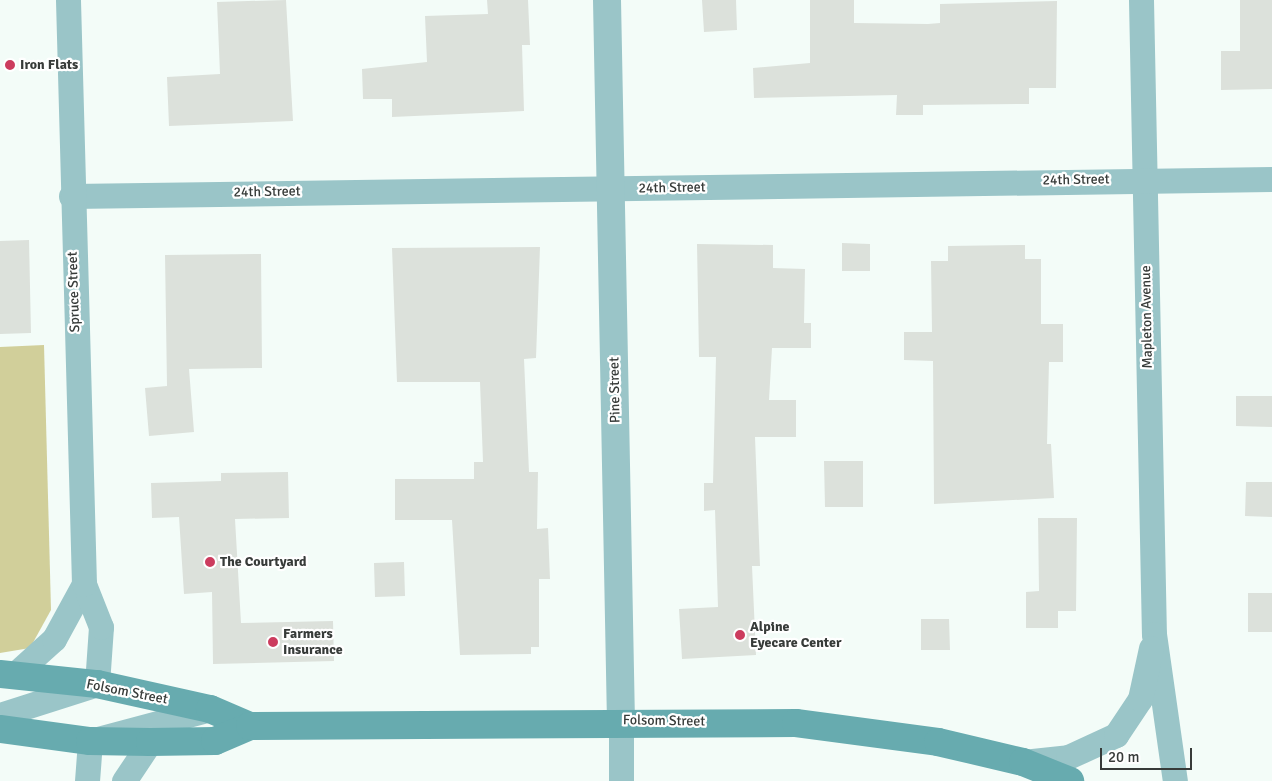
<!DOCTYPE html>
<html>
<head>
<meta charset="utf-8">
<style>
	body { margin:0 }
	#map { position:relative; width:1272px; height:781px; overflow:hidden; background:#f3fcf8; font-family:Signika,sans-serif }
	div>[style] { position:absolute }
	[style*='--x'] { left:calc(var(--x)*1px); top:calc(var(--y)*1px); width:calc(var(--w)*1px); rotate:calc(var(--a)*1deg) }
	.green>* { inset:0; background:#d1cf9a }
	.building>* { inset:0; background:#dce1db }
	.minor>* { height:25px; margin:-12.5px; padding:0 12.5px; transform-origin:12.5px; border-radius:12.5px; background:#9ac5c8 }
	.tertiary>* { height:28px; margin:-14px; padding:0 14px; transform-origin:14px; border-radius:14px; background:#9ac5c8 }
	.secondary>* { height:28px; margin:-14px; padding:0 14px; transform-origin:14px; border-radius:14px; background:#67abaf }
	.dots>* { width:14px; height:14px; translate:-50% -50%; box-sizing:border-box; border:2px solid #fff; border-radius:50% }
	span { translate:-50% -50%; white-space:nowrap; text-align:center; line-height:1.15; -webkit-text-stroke:4.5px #fff; paint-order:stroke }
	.poi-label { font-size:14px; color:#373b39; font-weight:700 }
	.left { translate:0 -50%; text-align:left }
	.street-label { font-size:14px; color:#373b39 }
	.scale { position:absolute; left:1100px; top:748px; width:92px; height:22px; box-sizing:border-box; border:2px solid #373b39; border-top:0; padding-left:6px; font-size:15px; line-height:18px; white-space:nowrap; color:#373b39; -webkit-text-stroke:4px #fff; paint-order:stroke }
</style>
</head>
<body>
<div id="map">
	<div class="green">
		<div style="clip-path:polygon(44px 345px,51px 610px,30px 648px,0 653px,0 347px)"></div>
	</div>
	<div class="building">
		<div style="clip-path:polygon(286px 0,293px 121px,169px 126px,167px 77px,220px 74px,217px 2px)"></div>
		<div style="clip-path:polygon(487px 0,528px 0,530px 45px,522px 45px,524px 111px,392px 117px,392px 99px,363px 99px,362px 69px,427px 62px,425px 16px,488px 14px)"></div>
		<div style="clip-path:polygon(702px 0,736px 0,737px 30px,704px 32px)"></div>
		<div style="clip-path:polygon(810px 0,854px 0,854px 23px,928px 24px,940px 23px,940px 4px,1057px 1px,1056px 88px,1029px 88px,1029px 104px,923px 105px,923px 115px,896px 115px,897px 95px,754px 98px,753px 68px,810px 63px)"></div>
		<div style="clip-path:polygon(1240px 0,1272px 0,1272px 89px,1221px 90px,1221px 51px,1240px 51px)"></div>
		<div style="clip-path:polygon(29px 240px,31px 333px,0 334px,0 241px)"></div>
		<div style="clip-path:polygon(842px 243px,870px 244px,870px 271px,842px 271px)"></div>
		<div style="clip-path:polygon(697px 244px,773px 245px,773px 268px,805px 269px,804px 323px,811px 323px,811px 348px,772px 348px,769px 400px,796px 400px,796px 437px,755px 437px,760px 566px,752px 566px,756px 655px,682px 659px,679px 609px,718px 607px,715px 510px,704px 511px,704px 483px,713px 483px,716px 357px,699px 357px)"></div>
		<div style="clip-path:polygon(1025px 245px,1025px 259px,1041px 259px,1041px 324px,1063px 324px,1063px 362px,1049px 362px,1047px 444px,1051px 444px,1054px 498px,934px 504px,933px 361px,904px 360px,904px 332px,932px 332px,931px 261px,948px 261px,948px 246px)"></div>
		<div style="clip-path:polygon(540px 247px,536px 358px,524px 359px,529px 472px,538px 472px,537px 529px,548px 528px,550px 579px,539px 579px,539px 647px,531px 647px,531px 654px,460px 655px,452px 520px,395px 520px,395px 479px,474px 479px,474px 462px,483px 462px,480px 382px,397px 382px,392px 248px)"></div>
		<div style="clip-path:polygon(261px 254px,262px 368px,189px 369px,194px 432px,149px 436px,145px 388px,167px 386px,165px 255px)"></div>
		<div style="clip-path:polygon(1236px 396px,1272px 396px,1272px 427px,1236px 426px)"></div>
		<div style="clip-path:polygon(824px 461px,863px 461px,863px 507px,825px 507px)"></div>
		<div style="clip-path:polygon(288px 472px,289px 518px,235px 519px,241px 623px,333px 621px,334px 661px,213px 664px,212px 592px,184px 594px,179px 517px,152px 518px,151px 483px,221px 481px,221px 473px)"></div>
		<div style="clip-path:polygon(1246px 482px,1272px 482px,1272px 517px,1245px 516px)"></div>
		<div style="clip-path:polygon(1038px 518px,1077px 518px,1076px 611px,1058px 611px,1058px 628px,1026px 628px,1026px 592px,1039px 591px)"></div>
		<div style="clip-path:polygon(404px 562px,405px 596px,375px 597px,374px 563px)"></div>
		<div style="clip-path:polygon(1248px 593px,1272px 593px,1272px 632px,1248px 632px)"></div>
		<div style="clip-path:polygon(921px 619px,949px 619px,950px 650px,921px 650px)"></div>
	</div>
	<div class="minor">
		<div style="--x:1141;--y:0;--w:634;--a:88.83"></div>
		<div style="--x:1154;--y:634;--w:148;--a:81.9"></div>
		<div style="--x:71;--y:196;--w:1201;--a:-0.81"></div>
		<div style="--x:13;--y:676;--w:55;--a:-42.1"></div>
		<div style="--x:54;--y:639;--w:63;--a:-61.4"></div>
		<div style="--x:0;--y:715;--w:102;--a:-17.7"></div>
		<div style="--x:97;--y:684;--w:57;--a:-86"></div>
		<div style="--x:101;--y:627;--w:46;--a:-111.6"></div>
		<div style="--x:84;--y:584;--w:584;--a:-91.57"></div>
		<div style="--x:621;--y:721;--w:60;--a:90"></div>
		<div style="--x:1023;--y:762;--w:45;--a:-6.3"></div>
		<div style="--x:1068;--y:757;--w:53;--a:-24.6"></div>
		<div style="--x:1116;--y:735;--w:43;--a:-56.3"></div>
		<div style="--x:1140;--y:699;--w:52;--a:-77.8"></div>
		<div style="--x:87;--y:781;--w:40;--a:-85.7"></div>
		<div style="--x:90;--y:741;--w:124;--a:-14.9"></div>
		<div style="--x:124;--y:781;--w:47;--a:-56.3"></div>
	</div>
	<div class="tertiary">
		<div style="--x:607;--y:0;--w:721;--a:88.89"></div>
	</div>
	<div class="secondary">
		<div style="--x:0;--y:674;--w:98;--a:5.9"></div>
		<div style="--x:97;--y:684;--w:116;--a:12.5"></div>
		<div style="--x:210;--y:709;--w:43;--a:23"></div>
		<div style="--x:0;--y:729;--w:91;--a:7.6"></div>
		<div style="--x:90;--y:741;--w:60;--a:1"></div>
		<div style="--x:150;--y:742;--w:65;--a:-0.9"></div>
		<div style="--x:215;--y:741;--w:38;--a:-23"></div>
		<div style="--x:250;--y:726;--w:546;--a:-0.31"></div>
		<div style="--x:796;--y:723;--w:143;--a:7.6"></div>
		<div style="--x:938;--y:742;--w:87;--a:13.2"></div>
		<div style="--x:1023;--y:762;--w:51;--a:22"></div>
	</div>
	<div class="dots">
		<div style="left:10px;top:65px;background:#cc3c5e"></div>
		<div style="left:210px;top:562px;background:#cc3c5e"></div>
		<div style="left:740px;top:635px;background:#cc3c5e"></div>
		<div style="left:273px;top:642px;background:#cc3c5e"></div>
	</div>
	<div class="poi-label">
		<span class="left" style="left:20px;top:65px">Iron Flats</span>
		<span class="left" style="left:220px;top:562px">The Courtyard</span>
		<span class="left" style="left:750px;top:635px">Alpine<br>Eyecare Center</span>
		<span class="left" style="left:283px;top:642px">Farmers<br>Insurance</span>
	</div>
	<div class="street-label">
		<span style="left:1076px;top:180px;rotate:-1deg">24th Street</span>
		<span style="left:672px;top:188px;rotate:-1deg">24th Street</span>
		<span style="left:267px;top:192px;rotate:-1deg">24th Street</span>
		<span style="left:74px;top:292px;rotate:-92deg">Spruce Street</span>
		<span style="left:1147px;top:317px;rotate:-91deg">Mapleton Avenue</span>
		<span style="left:615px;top:390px;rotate:-91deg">Pine Street</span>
		<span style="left:127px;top:692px;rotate:11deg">Folsom Street</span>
		<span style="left:664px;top:721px;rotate:1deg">Folsom Street</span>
	</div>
	<div class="scale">20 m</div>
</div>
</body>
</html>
